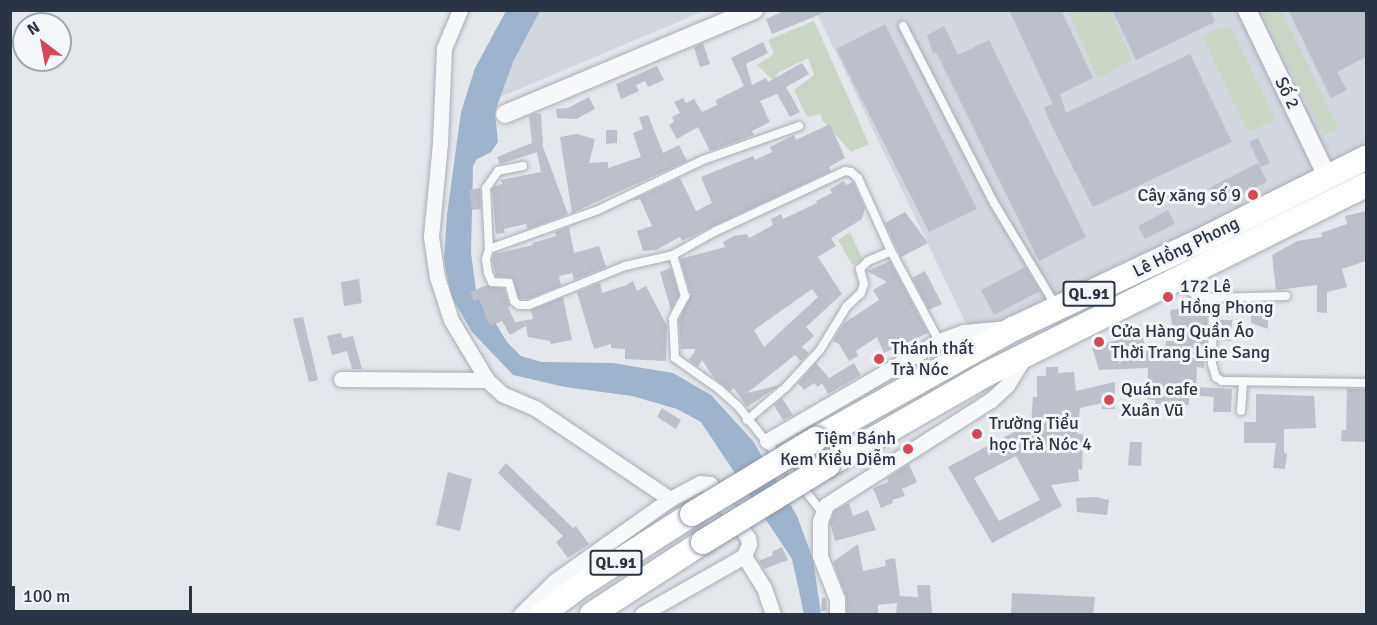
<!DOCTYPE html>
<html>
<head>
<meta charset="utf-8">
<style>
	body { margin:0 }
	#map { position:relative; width:1377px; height:625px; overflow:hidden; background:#e4e7ec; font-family:Signika,sans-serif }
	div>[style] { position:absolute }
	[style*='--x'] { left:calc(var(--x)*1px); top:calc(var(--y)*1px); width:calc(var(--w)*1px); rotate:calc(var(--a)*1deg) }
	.built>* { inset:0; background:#d2d6de }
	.green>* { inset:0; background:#c9d6c5 }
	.water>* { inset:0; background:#9fb4cc }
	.building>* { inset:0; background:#bbc0ca }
	.roads { filter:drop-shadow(0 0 2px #a9aeb7) drop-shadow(0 0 2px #a9aeb7) }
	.service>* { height:8px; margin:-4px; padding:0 4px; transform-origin:4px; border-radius:4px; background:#f7f8fa }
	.minor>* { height:15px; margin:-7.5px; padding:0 7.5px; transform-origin:7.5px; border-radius:7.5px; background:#f7f8fa }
	.tertiary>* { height:18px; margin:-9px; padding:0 9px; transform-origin:9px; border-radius:9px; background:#f7f8fa }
	.trunk>* { height:24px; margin:-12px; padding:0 12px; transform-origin:12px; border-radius:12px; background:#fff }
	.bridges { filter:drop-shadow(0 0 2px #8b94a3) drop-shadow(0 0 2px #8b94a3) }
	.trunk-bridge>* { height:24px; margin:-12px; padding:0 12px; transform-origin:12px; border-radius:12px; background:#fff }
	.dots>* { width:16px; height:16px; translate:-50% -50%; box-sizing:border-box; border:3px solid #f4f6f9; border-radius:50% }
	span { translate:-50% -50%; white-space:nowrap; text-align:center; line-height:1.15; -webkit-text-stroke:6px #f4f6f9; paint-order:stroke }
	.shield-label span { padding:2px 4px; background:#f4f6f9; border:2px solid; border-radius:4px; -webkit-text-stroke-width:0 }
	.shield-label { font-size:16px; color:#2b3445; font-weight:700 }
	.street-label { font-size:18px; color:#2b3445 }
	.poi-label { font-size:18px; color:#2b3445 }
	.right { translate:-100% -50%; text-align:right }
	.left { translate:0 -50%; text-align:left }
	.frame { position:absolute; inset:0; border:12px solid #2b3445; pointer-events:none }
	.north { position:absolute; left:12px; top:12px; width:60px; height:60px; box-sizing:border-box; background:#f4f6f9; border:2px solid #a4a8b1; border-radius:50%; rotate:328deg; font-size:16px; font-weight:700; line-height:24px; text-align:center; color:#2b3445 }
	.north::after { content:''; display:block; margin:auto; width:21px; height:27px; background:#d1495b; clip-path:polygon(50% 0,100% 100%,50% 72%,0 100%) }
	.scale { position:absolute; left:12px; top:586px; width:180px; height:27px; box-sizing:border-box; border:3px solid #2b3445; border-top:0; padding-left:8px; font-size:18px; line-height:21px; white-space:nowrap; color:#2b3445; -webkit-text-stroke:4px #f4f6f9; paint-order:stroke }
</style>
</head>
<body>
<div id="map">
	<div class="built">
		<div style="clip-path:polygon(540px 11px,704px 11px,500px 97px,513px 62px)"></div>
		<div style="clip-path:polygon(816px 11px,1366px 11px,1366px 147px,973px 338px)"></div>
	</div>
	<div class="green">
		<div style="clip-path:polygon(1074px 11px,1110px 11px,1132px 59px,1098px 79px,1069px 13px)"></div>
		<div style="clip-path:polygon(1261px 11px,1281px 11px,1339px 129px,1324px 135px)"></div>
		<div style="clip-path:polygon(814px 21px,869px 144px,851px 152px,822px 120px,821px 114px,807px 117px,794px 90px,814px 75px,808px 58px,778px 73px,774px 81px,757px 65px,774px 54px,768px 40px)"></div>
		<div style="clip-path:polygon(1230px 26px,1276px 120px,1248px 132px,1202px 36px)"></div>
		<div style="clip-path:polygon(850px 232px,863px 260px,852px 265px,838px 240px)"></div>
	</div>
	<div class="water">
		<div style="clip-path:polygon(506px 11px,540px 11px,513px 62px,495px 112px,498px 142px,491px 152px,476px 160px,473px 166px,471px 253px,476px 291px,507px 342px,521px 356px,541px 362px,613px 363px,673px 373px,711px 395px,753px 441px,797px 516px,813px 559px,821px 614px,804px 614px,792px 559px,701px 422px,677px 409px,632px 396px,565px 387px,513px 375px,472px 332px,451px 296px,444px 259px,447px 215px,461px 112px,475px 68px)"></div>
	</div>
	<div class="building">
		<div style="clip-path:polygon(786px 10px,828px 10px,828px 11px,772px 34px,766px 19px)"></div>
		<div style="clip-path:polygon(1009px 10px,1061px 10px,1093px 78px,1060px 94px,1066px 113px,1190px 54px,1232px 142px,1093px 207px,1050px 122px,1044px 107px,1053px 104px)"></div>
		<div style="clip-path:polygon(1112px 10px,1210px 10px,1215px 22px,1136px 60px)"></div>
		<div style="clip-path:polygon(1288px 10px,1366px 10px,1366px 57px,1337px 72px,1347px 90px,1331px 98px)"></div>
		<div style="clip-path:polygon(885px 24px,977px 209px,929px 232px,836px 49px)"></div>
		<div style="clip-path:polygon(944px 26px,958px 55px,989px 40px,1086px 237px,1039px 261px,936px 52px,933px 54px,927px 35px)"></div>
		<div style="clip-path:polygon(763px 42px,768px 53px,746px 64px,752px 85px,766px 78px,768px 82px,802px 63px,809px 74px,786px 87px,800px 112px,790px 117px,777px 94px,760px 101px,770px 122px,752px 131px,754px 135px,710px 151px,698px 127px,677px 139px,669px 125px,674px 122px,672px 117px,680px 113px,674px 102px,683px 98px,686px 103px,694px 99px,702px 112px,717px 105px,716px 100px,744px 86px,731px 58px)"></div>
		<div style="clip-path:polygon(703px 43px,710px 64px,700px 67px,694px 47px)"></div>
		<div style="clip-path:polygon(657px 66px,664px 80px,648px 87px,645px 81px,636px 85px,639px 91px,621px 99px,616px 84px)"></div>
		<div style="clip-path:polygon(589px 97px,595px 109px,576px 119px,557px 118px,556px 109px,568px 108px)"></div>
		<div style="clip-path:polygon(536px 113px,541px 114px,543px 147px,568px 214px,528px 229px,526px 224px,504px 229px,505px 233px,496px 234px,492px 190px,495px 186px,502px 184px,501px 180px,541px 172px,537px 152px,500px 164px,497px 157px,532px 143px,529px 116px)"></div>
		<div style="clip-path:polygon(648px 115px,663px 153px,679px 145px,687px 161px,572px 213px,560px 137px,577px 134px,595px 139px,589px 163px,608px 162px,608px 168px,641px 157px,633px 133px,643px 129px,639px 117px)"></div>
		<div style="clip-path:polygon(830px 124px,845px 158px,829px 167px,831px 171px,682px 241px,680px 237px,656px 250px,643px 251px,637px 231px,652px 226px,640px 199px,630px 201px,680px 178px,696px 211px,712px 203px,701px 177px,753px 156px,755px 160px,772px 152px,770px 147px,794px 135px,796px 140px)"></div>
		<div style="clip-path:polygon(606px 130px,617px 130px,617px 143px,606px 144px)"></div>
		<div style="clip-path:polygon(1258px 138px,1270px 163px,1261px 167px,1249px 142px)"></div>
		<div style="clip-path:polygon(1258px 163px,1267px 182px,1218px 206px,1209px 188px)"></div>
		<div style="clip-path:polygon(evenodd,844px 181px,846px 185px,853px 182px,865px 208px,862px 219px,831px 238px,836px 246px,818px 257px,842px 294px,806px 327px,814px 336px,802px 347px,809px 353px,801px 361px,795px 355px,747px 393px,780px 385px,747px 407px,734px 388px,730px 391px,714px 378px,702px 360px,698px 367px,689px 360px,696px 349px,681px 349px,679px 320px,691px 295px,680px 259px,725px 247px,723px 242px,734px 236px,747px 234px,749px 238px,773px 225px,771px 219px,781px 214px,783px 219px,817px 203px,816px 201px,832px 193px,830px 189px,844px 181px,812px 289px,818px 297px,764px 347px,754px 330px,812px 289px)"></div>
		<div style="clip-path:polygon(480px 188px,481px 209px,472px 210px,469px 190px)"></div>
		<div style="clip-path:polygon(1168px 210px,1175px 224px,1145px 239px,1138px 226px)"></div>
		<div style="clip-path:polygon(1366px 211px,1366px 261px,1342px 269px,1347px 287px,1327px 292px,1327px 313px,1317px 312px,1317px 285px,1276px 290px,1272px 255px,1297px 241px,1322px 237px,1321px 233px,1347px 224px,1345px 216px)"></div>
		<div style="clip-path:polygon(905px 212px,928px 243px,901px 257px,885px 223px)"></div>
		<div style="clip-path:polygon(569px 227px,574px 253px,599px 246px,606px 267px,574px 280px,572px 273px,559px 276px,561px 286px,528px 299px,519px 298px,512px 278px,496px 276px,492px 259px,494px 254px,533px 245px,532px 243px,556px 236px,555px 232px)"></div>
		<div style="clip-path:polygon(890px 261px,928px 333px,884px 353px,877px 337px,856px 351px,858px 356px,849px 361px,839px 344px,833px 341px,844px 323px,879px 300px,873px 290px,887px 282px,867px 271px)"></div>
		<div style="clip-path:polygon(1025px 267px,1040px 291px,994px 315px,981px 290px)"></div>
		<div style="clip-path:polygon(671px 268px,679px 295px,671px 310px,660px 272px)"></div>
		<div style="clip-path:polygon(925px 271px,942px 304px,929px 310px,912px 278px)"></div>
		<div style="clip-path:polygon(359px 279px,362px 303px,344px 306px,341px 282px)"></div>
		<div style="clip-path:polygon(633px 281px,637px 291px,646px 286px,667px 326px,666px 361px,625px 359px,625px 349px,611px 348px,611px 344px,594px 349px,577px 292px,600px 283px,602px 293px,624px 286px)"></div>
		<div style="clip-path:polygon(487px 285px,504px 289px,510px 306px,508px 307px,515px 322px,533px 319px,531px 310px,563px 297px,572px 340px,551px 344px,550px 341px,528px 337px,526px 326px,510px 335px,502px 321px,490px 326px,479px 299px,474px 301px,470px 292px)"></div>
		<div style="clip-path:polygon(1198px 301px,1204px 303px,1207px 320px,1204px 368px,1197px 367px,1196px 387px,1232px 389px,1231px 412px,1213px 412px,1214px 397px,1189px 395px,1189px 405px,1155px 404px,1155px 400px,1147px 399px,1148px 368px,1099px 370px,1092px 347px,1117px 340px,1115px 330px,1141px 325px,1145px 349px,1165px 349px,1166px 341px,1174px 341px,1170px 310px,1192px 307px,1191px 303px)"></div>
		<div style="clip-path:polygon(1268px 311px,1268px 329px,1251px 323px,1251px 312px)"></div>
		<div style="clip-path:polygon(303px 317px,318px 380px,309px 382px,293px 319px)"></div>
		<div style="clip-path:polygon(1219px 320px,1232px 320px,1231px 341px,1218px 340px)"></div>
		<div style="clip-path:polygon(341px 333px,343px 338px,353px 336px,362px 369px,352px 369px,347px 351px,332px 355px,327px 336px)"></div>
		<div style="clip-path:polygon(816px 363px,829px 378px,854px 363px,861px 375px,828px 394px,822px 383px,818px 387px,814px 383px,804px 390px,798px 383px)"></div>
		<div style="clip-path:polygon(evenodd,1046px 367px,1058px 367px,1058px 373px,1074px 372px,1076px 391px,1115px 382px,1115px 409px,1102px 409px,1102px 403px,1080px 408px,1077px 434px,1083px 434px,1082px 470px,1078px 469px,1079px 481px,1051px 485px,1062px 506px,992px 543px,948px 467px,1031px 423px,1033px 397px,1037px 397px,1037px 376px,1046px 376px,1046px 367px,1016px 456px,1040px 500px,999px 521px,974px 478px,1016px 456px)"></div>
		<div style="clip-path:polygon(1347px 389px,1366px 389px,1366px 442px,1341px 441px,1342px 430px,1346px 430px)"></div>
		<div style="clip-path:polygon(1256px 394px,1314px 396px,1316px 428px,1284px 429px,1284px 453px,1287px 454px,1285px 469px,1273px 468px,1276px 443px,1244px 443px,1244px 422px,1256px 422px)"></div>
		<div style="clip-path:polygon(782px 398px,793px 415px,783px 420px,774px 405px)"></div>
		<div style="clip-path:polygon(662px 408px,681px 420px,676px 429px,657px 417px)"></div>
		<div style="clip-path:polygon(1130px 442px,1142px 442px,1141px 466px,1128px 465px)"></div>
		<div style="clip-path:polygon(506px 463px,573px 528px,576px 526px,589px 544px,568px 558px,556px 542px,563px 536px,498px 473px)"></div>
		<div style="clip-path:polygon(909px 464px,917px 482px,902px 489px,905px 496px,892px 500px,893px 503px,881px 508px,873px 488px,888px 482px,887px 478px)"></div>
		<div style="clip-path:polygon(448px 472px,472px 479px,460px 531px,436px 525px)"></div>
		<div style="clip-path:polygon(1095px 497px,1109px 500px,1107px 515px,1077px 512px,1076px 498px)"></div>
		<div style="clip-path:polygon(849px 503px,853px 516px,868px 510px,876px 530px,835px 541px,830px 523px,834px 511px)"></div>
		<div style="clip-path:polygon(858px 544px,863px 571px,886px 566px,885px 560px,895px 558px,900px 596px,918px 597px,917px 585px,930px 585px,932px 613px,896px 615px,897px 603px,878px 605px,878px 615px,847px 615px,846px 596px,833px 562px)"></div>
		<div style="clip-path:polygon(782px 547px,788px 560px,764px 569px,759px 561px,773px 555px,772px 552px)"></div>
		<div style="clip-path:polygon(1012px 593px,1095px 597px,1093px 615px,1011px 615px)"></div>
		<div style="clip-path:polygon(822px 598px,826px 598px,827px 611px,821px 611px)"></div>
	</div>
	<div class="roads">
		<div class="service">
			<div style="--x:903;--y:26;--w:199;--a:62.8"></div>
			<div style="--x:994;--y:203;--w:120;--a:59"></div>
			<div style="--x:523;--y:166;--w:25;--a:169"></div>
			<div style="--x:498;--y:171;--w:21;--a:125"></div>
			<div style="--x:486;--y:188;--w:61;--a:87.2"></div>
			<div style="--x:489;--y:249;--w:10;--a:107"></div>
			<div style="--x:486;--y:259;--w:14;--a:82"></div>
			<div style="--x:488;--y:273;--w:10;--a:66"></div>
			<div style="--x:492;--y:282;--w:17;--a:3"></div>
			<div style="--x:509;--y:283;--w:19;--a:74"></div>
			<div style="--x:514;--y:301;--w:6;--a:39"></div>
			<div style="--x:519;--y:305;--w:10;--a:0"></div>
			<div style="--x:529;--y:305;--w:104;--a:-22.1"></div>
			<div style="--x:625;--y:266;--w:49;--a:-12.9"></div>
			<div style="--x:673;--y:255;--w:49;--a:-29.2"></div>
			<div style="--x:716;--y:231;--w:142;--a:-24.9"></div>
			<div style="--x:845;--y:171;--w:6;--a:9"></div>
			<div style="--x:851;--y:172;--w:9;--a:41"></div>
			<div style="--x:858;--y:178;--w:80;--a:65.7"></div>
			<div style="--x:891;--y:251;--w:102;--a:61.9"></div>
			<div style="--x:489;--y:249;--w:116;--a:-19.7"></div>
			<div style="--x:598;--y:210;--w:116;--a:-25.5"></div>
			<div style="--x:703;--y:160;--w:102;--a:-19.5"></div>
			<div style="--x:673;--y:255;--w:43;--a:73.7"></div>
			<div style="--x:685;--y:296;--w:26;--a:118"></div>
			<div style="--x:673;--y:319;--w:39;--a:87"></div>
			<div style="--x:675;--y:358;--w:55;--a:35.4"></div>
			<div style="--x:720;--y:390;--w:24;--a:42"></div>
			<div style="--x:738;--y:406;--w:135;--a:51.6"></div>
			<div style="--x:1180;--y:284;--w:19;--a:35"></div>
			<div style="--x:1196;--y:295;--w:17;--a:10"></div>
			<div style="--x:1213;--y:298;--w:73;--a:-1.6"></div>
			<div style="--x:1213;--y:298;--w:66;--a:90.9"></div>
			<div style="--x:1212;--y:364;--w:14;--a:73"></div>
			<div style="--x:1216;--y:377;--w:7;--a:34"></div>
			<div style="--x:1222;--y:381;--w:144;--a:0.8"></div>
			<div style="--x:1241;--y:411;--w:30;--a:-86"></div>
			<div style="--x:747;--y:420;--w:51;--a:-40.2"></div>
			<div style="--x:786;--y:387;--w:50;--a:-47.4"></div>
			<div style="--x:820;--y:350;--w:52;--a:-58.5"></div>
			<div style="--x:847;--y:306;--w:19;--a:-43"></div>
			<div style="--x:861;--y:293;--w:9;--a:-72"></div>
			<div style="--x:864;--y:284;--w:16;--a:-105"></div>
			<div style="--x:860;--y:269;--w:11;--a:-45"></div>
			<div style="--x:868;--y:261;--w:25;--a:-23"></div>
		</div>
		<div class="minor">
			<div style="--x:460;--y:10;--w:41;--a:112.8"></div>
			<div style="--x:444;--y:48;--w:95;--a:92.4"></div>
			<div style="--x:440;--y:143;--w:94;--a:95.5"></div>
			<div style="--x:431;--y:237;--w:40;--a:81.5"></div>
			<div style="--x:437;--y:277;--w:45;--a:72"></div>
			<div style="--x:451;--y:320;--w:70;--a:59"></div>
			<div style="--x:341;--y:379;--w:146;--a:0.4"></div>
			<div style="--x:487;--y:380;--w:21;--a:43"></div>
			<div style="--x:502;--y:394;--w:36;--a:23"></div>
			<div style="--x:535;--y:408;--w:163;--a:34"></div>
			<div style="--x:670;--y:499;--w:140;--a:144.6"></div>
			<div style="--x:556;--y:580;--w:49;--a:135.8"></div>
			<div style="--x:767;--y:441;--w:199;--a:-30.2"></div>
			<div style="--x:939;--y:341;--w:27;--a:-20"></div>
			<div style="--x:964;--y:332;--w:44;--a:-5.2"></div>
			<div style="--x:670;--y:499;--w:34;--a:-28"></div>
			<div style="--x:700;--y:483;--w:10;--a:6"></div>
			<div style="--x:710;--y:484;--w:66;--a:54.9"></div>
			<div style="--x:748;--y:538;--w:6;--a:81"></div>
			<div style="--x:749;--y:544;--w:13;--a:113"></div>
			<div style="--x:642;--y:614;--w:117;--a:-29.6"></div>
			<div style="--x:744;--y:556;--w:38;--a:58"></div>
			<div style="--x:764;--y:588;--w:28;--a:71"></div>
			<div style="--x:837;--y:614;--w:15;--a:-90"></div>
			<div style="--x:837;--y:599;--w:46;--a:-111.6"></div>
			<div style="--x:820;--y:556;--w:35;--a:-90"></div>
			<div style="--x:820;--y:521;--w:17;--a:-69"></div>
			<div style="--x:826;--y:505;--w:196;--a:-32.5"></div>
			<div style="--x:991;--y:400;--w:22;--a:-43"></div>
			<div style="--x:1007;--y:385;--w:34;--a:-58"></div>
		</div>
		<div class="tertiary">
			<div style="--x:1247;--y:10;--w:184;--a:64.3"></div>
			<div style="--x:505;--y:114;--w:270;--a:-22.7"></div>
		</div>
		<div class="trunk">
			<div style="--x:816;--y:439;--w:228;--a:-29.2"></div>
			<div style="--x:1015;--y:328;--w:211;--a:-25.2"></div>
			<div style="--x:1206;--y:238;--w:179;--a:-26.6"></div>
			<div style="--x:828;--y:465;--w:183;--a:-29.8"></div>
			<div style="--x:987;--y:374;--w:424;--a:-26.5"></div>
			<div style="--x:542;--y:614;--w:47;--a:-36.4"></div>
			<div style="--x:580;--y:586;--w:133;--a:-32.7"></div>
			<div style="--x:592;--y:614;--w:132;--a:-33"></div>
		</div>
	</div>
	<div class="bridges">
		<div class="trunk-bridge">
			<div style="--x:692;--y:514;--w:145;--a:-31.2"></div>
			<div style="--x:703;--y:542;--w:147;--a:-31.6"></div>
		</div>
	</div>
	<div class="dots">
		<div style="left:1253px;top:195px;background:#d1495b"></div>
		<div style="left:1168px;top:297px;background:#d1495b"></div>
		<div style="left:1099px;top:342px;background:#d1495b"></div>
		<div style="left:879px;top:359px;background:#d1495b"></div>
		<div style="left:1109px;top:400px;background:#d1495b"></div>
		<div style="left:977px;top:434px;background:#d1495b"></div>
		<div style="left:908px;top:449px;background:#d1495b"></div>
	</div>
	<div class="shield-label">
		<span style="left:1089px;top:294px">QL.91</span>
		<span style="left:616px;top:563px">QL.91</span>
	</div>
	<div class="street-label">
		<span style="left:1287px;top:93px;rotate:64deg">Số 2</span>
		<span style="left:1186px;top:247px;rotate:-26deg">Lê Hồng Phong</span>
	</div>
	<div class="poi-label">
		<span class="right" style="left:1241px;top:195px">Cây xăng số 9</span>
		<span class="left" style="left:1180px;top:297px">172 Lê<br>Hồng Phong</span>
		<span class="left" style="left:1111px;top:342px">Cửa Hàng Quần Áo<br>Thời Trang Line Sang</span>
		<span class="left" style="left:891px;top:359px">Thánh thất<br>Trà Nóc</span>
		<span class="left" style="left:1121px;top:400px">Quán cafe<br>Xuân Vũ</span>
		<span class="left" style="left:989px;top:434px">Trường Tiểu<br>học Trà Nóc 4</span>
		<span class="right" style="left:896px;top:449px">Tiệm Bánh<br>Kem Kiều Diễm</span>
	</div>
	<div class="frame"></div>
	<div class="north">N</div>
	<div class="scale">100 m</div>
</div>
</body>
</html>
